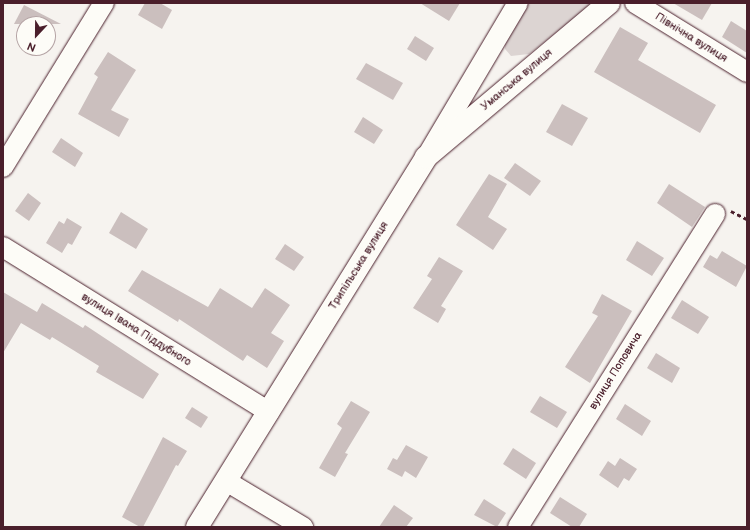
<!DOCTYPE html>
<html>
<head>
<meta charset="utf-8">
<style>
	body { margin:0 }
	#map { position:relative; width:750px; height:530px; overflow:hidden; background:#f6f3ef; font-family:"Balsamiq Sans",sans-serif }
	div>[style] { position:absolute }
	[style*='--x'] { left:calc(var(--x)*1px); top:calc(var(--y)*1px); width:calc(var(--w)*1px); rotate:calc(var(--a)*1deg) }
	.green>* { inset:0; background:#dcd4d2 }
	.building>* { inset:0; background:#cbbfbe }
	.path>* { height:2.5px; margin-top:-1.25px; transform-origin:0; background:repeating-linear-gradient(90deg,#4a1f2b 0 4px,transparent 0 7px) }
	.roads { filter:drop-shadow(0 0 1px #4a1f2b) drop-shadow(0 0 1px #4a1f2b) }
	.minor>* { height:20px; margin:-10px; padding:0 10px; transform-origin:10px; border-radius:10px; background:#fdfcf7 }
	.major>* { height:22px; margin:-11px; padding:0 11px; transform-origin:11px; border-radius:11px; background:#fdfcf7 }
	span { translate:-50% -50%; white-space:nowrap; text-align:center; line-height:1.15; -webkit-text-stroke:3.5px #fdfcf7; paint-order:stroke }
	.street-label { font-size:11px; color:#4a1f2b }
	.frame { position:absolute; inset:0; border:4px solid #4a1f2b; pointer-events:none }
	.north { position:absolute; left:16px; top:16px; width:40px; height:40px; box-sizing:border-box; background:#fdfcf7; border:1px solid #b5a4a5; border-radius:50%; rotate:202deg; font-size:11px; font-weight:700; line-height:16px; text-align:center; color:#4a1f2b }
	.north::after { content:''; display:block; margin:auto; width:14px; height:18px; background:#4a1f2b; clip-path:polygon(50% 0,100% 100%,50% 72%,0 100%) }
</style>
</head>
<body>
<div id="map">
	<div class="green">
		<div style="clip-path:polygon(527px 3px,594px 3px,529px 54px,511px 56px,505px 49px,505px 44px)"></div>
	</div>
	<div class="building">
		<div style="clip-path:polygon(145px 3px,160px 3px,172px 10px,162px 29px,138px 15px)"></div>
		<div style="clip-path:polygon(420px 3px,460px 3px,449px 21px)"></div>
		<div style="clip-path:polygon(673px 3px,712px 3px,702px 20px)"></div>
		<div style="clip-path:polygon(24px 5px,61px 24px,14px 24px)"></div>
		<div style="clip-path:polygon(731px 21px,747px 31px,747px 53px,722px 37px)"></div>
		<div style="clip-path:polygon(620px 27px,648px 43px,638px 60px,716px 105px,700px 133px,594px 72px)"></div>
		<div style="clip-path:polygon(415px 36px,434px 48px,426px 61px,407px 49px)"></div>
		<div style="clip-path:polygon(108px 52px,136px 70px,111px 110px,129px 119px,119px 137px,78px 114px,98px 77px,94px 74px)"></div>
		<div style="clip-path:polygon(366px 63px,403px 83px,393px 100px,356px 79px)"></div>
		<div style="clip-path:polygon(562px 104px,588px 118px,572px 146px,546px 132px)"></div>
		<div style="clip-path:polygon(363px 117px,383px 130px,374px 144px,354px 132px)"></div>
		<div style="clip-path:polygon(61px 138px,83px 153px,75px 167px,52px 152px)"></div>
		<div style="clip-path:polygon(515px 163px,541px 181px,530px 196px,504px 178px)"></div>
		<div style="clip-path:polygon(489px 174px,507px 184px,488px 217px,507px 229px,493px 250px,456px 225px)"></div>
		<div style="clip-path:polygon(669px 184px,705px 207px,692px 227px,657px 203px)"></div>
		<div style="clip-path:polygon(28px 193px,41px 203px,29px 221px,15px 211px)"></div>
		<div style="clip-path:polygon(121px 212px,148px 229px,136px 249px,109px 233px)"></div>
		<div style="clip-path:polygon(67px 218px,82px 227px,72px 245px,68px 243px,62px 253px,46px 243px,59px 221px,64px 224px)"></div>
		<div style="clip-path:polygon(637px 241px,664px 258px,652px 276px,626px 260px)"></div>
		<div style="clip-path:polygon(285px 244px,304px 257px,294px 271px,275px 259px)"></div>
		<div style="clip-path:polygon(722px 251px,747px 266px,736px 287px,703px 267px,710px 255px,717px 259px)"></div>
		<div style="clip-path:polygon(439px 257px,463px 271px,441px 306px,446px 309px,438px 323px,413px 308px,432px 279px,427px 276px)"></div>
		<div style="clip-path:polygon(142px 270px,208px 307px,220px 288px,252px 308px,265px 288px,290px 305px,271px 333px,284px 341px,267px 368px,247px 355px,243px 361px,179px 319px,178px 322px,128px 291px)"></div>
		<div style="clip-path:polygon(3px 292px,37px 312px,42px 303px,83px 328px,85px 325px,159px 374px,143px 399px,96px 372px,99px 366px,52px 337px,50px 340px,21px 323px,3px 353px)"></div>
		<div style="clip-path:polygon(602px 294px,632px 311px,590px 383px,565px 367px,598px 316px,592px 313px)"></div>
		<div style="clip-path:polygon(682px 300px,709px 317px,698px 334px,671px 318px)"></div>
		<div style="clip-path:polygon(656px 353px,680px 368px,672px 383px,647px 368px)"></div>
		<div style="clip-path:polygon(540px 396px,567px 412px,557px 428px,530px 412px)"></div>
		<div style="clip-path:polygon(351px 401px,370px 412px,345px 453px,348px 454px,335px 477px,319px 468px,342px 428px,337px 424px)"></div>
		<div style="clip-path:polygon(625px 404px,651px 421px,642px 436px,616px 419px)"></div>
		<div style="clip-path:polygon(192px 407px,208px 417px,201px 428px,185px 418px)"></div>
		<div style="clip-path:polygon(163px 437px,187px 451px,178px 466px,176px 465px,143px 527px,140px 527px,122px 517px)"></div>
		<div style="clip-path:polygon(406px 445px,428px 457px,416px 478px,405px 471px,402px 477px,387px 469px,393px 458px,397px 460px)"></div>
		<div style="clip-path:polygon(513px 448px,536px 463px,526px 479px,503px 464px)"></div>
		<div style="clip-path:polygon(620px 458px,637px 469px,629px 481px,624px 478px,618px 488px,599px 475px,608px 461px,615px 466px)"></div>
		<div style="clip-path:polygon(560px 497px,587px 514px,579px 527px,572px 527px,550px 513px)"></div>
		<div style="clip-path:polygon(484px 499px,506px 513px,497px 527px,474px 515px)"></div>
		<div style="clip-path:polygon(394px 505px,413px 518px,406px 527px,379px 527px)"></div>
	</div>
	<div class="path">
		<div style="--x:731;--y:211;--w:18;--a:27"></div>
	</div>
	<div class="roads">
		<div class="minor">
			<div style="--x:635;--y:3;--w:132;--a:31.6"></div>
			<div style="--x:430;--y:151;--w:172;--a:-59.3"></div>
			<div style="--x:3;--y:167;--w:193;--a:-58.4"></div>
			<div style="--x:3;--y:247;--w:313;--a:31.8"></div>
			<div style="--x:226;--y:481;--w:90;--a:30.9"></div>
			<div style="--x:518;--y:527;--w:370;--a:-57.8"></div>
		</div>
		<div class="major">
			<div style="--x:197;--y:527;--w:435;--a:-58.2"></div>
			<div style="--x:426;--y:157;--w:239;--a:-40.1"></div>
		</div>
	</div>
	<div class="street-label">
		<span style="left:691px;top:38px;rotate:32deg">Північна вулиця</span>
		<span style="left:517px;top:80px;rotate:-40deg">Уманська вулиця</span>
		<span style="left:359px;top:266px;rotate:-58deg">Трипільська вулиця</span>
		<span style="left:136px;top:330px;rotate:32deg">вулиця Івана Піддубного</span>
		<span style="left:616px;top:371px;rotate:-58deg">вулиця Поповича</span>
	</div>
	<div class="frame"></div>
	<div class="north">N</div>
</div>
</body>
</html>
